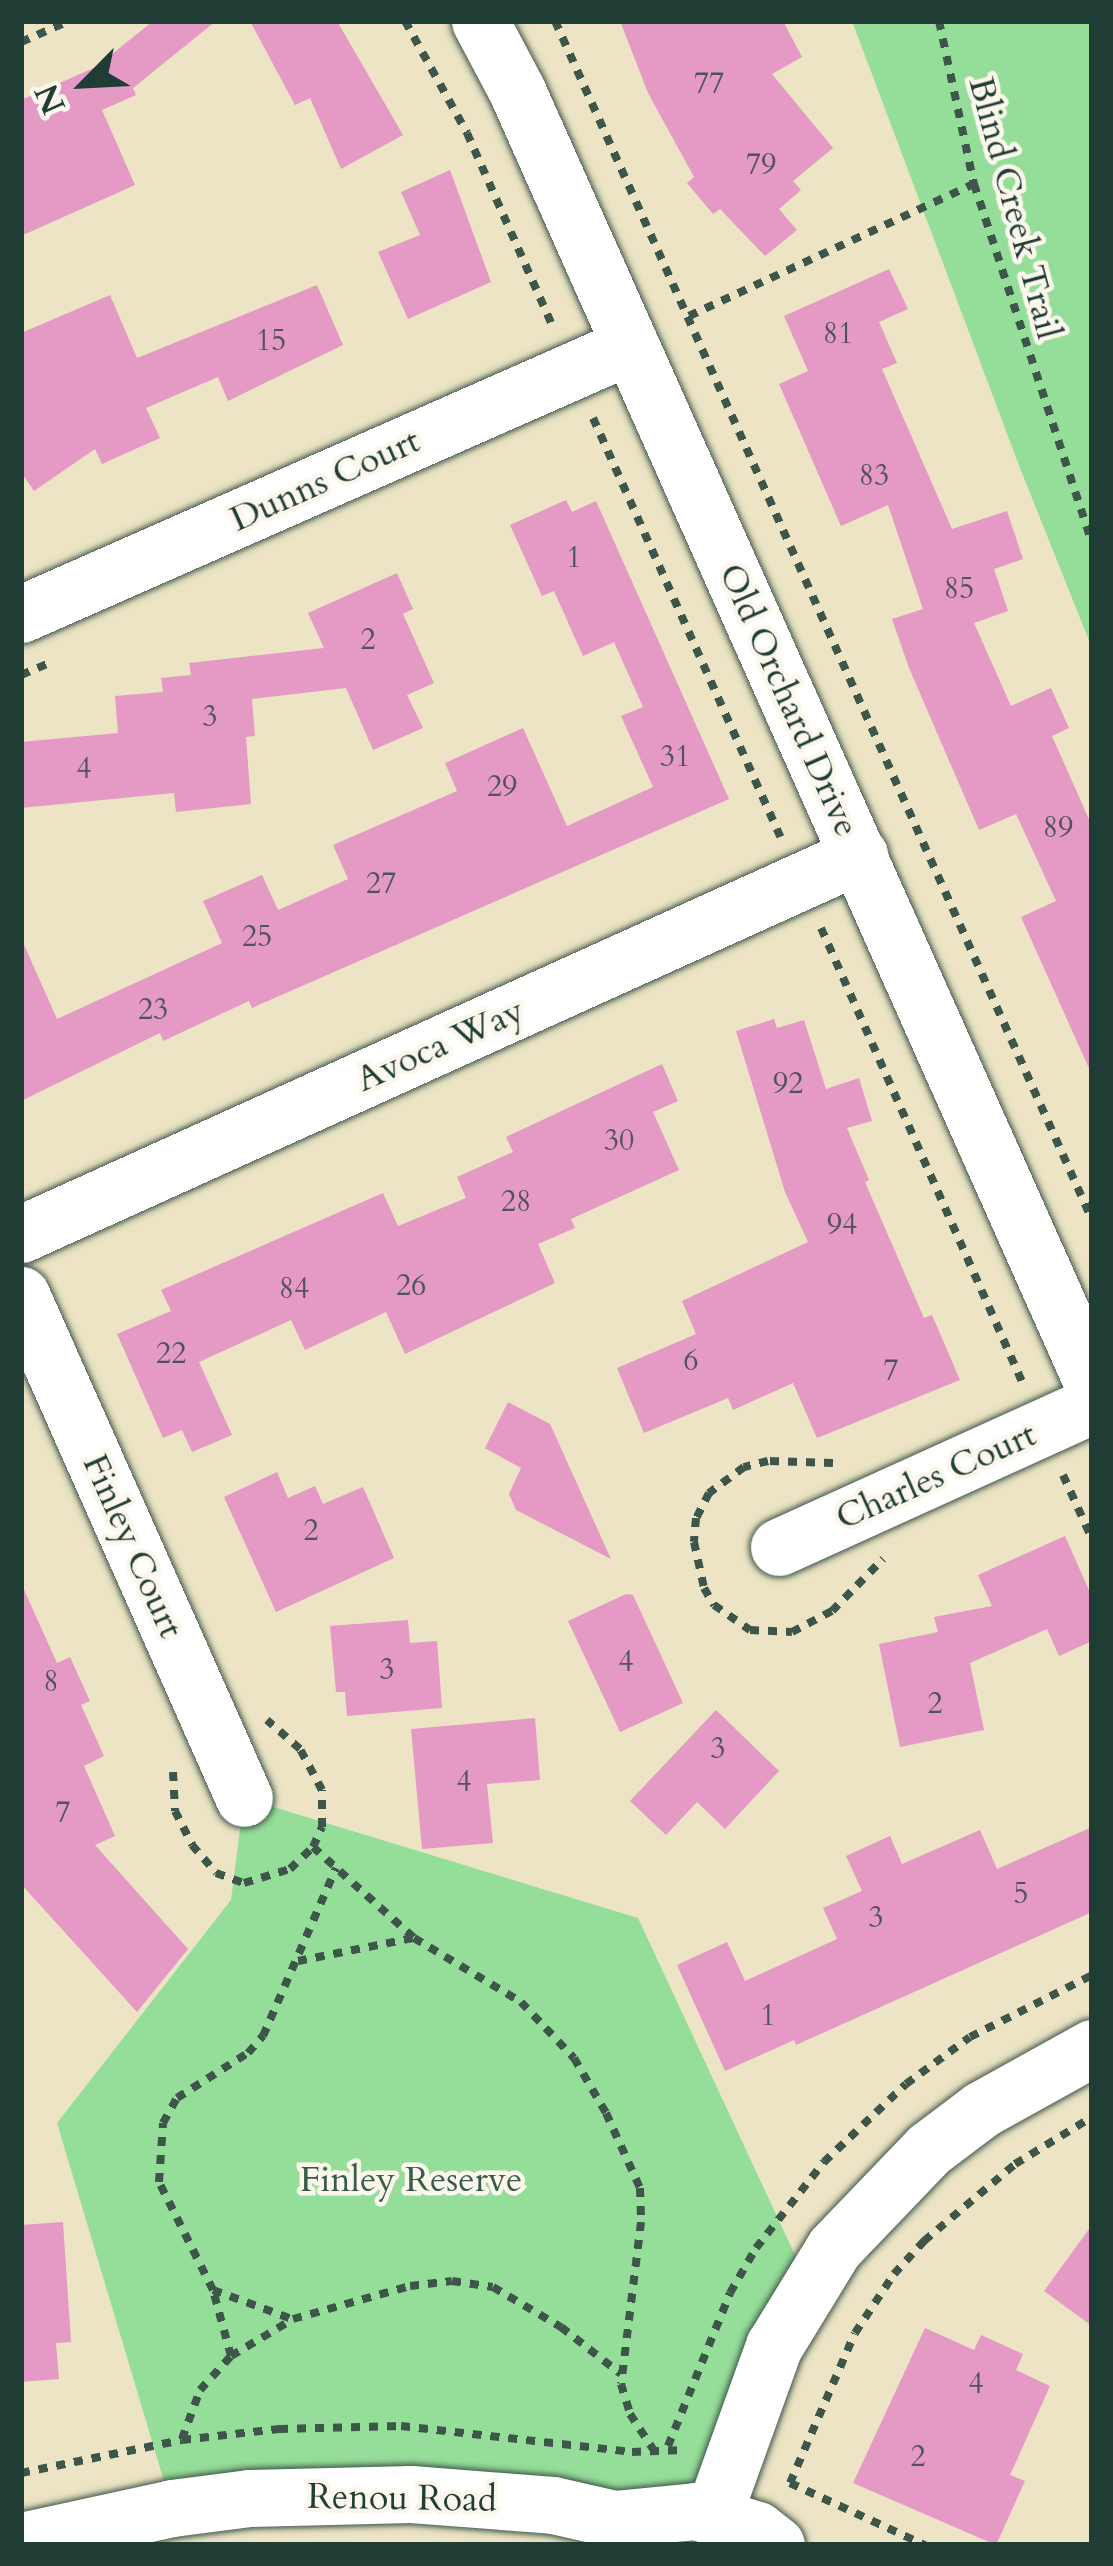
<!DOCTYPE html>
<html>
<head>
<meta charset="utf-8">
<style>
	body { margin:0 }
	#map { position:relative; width:1113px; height:2566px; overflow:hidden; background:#ece4c4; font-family:Cardo,serif }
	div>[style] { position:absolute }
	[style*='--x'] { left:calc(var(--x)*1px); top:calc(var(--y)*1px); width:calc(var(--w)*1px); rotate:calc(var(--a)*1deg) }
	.green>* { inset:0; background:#95de99 }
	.building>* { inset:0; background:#e49ac4 }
	.path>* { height:8px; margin-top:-4px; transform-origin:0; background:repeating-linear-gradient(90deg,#3e564a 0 9px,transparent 0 18px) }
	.roads { filter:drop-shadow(0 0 3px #3e564a) drop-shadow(0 0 3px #3e564a) }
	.minor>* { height:57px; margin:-28.5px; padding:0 28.5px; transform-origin:28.5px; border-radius:28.5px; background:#fff }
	span { translate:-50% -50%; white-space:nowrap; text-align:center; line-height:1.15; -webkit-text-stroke:9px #fbf7ec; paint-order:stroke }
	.number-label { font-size:30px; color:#505458 }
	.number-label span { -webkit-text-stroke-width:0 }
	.street-label { font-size:36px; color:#1f3d34 }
	.park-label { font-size:36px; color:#375d48 }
	.frame { position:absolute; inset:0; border:24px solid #1f3d34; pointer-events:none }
	.north { position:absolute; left:24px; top:24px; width:120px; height:120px; -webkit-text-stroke:9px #fbf7ec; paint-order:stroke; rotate:246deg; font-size:33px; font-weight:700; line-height:48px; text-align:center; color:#1f3d34 }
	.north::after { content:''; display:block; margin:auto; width:42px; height:54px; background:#1f3d34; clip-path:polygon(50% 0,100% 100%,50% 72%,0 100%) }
</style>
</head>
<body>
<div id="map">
	<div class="green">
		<div style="clip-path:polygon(852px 21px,1092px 21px,1092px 648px,1020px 468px)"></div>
		<div style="clip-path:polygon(244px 1798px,638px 1918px,809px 2285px,713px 2515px,172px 2508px,57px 2123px,231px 1900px)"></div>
	</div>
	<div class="building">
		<div style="clip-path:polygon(153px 21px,216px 21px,133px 88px,136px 95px,102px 110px,135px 185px,21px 236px,21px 100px,96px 67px)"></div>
		<div style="clip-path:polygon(250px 21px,337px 21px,403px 135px,341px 169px,310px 98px,295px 105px)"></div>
		<div style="clip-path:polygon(620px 21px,783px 21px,802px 57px,772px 74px,833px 148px,793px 181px,801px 190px,779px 209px,797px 230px,765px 256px,720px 209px,713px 214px,687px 183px,694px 177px,648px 93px)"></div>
		<div style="clip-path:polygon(450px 170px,491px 282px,408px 319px,378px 252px,420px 235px,401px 192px)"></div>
		<div style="clip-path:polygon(889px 269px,908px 309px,879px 322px,897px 363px,882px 369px,952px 529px,1007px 511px,1023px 559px,994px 569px,1008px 611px,974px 623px,1011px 706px,1051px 688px,1069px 728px,1052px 736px,1092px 826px,1092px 1075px,1021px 917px,1056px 901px,1016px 814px,979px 830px,909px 668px,892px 619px,923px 609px,888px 505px,841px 526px,779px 384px,808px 371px,784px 316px)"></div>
		<div style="clip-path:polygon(317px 285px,343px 345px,228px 401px,218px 377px,146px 408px,160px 438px,102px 464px,95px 449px,34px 491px,21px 472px,21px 333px,110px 295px,137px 358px)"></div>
		<div style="clip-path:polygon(566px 500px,572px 512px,596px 501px,729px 799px,252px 1008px,249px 1001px,163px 1041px,160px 1033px,21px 1101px,21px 938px,57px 1019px,222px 943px,203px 901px,262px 875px,278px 910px,348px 879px,333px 845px,457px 791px,445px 763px,523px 728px,567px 826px,653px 787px,621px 716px,643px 707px,614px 642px,583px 656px,554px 591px,542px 596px,510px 525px)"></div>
		<div style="clip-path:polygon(397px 573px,413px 609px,403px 614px,434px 683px,407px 695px,423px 728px,373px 750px,346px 688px,252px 699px,255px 736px,246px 737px,251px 804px,176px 812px,174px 793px,21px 808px,21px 742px,118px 733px,115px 696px,163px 692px,161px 678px,191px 675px,189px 663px,324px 648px,308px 613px)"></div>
		<div style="clip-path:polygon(774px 1019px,777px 1028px,804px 1020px,826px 1089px,859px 1078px,872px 1121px,847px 1128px,869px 1180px,865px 1182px,924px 1318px,932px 1315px,960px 1380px,817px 1438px,793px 1383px,733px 1410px,728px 1398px,644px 1433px,617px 1368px,696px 1334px,682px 1301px,808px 1242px,785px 1192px,736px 1031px)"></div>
		<div style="clip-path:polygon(662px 1064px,678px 1101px,653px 1112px,679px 1170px,571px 1219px,575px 1228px,538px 1244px,555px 1283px,405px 1354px,386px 1312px,305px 1350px,291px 1320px,199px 1362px,232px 1435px,192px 1452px,182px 1430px,163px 1438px,117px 1334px,171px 1311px,161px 1290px,383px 1193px,398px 1226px,466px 1198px,457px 1177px,513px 1152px,506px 1137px)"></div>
		<div style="clip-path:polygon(508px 1402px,550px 1424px,611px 1559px,516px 1510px,509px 1494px,521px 1468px,485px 1448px)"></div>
		<div style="clip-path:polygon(277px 1472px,288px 1498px,315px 1486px,323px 1504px,363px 1487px,394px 1558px,276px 1612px,224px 1497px)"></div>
		<div style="clip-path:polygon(1065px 1536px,1092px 1597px,1092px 1641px,1059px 1656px,1047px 1629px,970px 1663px,984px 1730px,900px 1747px,879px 1644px,938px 1632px,934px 1617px,992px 1606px,978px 1575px)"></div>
		<div style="clip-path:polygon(21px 1583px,57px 1663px,70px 1657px,90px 1701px,81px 1705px,104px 1756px,84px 1766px,115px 1836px,95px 1845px,188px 1949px,137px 2012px,21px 1884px)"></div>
		<div style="clip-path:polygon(626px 1594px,633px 1595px,683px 1703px,620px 1732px,568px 1621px)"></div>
		<div style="clip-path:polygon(408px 1620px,410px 1643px,437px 1641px,442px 1708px,347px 1716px,345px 1692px,336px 1692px,330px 1626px)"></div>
		<div style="clip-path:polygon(716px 1710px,779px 1771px,725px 1829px,697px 1802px,666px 1835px,630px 1801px)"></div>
		<div style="clip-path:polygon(535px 1718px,540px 1780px,487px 1784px,493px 1843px,422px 1849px,411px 1729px)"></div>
		<div style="clip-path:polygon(1092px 1827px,1092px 1912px,796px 2045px,794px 2040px,725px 2071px,677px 1965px,727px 1942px,745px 1981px,837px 1939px,823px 1908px,862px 1891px,846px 1856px,890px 1836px,902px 1864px,980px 1830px,997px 1869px)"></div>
		<div style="clip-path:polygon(63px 2222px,71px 2342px,56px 2343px,59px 2379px,21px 2382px,21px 2225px)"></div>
		<div style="clip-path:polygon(1092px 2225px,1092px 2326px,1044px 2291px)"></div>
		<div style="clip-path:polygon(925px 2328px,974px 2350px,981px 2335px,1023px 2354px,1016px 2370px,1050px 2386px,1010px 2475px,1025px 2481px,996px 2545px,853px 2483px)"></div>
	</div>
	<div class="path">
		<div style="--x:405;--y:21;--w:128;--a:61"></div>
		<div style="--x:467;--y:133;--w:212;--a:66.1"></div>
		<div style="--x:555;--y:21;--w:1314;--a:65.87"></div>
		<div style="--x:939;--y:21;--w:167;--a:77.9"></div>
		<div style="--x:974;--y:184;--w:378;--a:71.8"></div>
		<div style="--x:21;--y:42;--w:52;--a:-23.6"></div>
		<div style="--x:689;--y:316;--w:314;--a:-24.9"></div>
		<div style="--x:593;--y:418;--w:459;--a:65.9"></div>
		<div style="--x:21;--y:675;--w:28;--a:-23"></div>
		<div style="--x:821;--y:928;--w:496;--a:66.1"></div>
		<div style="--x:833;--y:1463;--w:65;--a:-178.2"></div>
		<div style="--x:768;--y:1461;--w:25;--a:166"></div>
		<div style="--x:744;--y:1467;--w:44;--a:143.4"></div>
		<div style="--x:709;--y:1493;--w:28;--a:117"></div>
		<div style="--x:696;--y:1518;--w:24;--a:95"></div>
		<div style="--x:694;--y:1542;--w:47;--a:77.7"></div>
		<div style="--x:704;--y:1588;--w:20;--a:60"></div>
		<div style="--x:714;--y:1605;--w:44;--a:34.8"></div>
		<div style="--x:750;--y:1630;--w:42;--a:2.7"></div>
		<div style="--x:792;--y:1632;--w:45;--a:-27.7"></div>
		<div style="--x:832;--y:1611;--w:73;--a:-45.6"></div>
		<div style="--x:1063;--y:1475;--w:70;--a:65.6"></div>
		<div style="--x:173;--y:1772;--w:39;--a:87"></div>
		<div style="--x:175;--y:1811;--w:38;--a:63"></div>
		<div style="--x:192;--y:1845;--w:37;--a:49"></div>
		<div style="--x:216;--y:1873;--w:30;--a:20"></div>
		<div style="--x:244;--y:1883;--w:48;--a:-16.9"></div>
		<div style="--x:290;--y:1869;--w:32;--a:-44"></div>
		<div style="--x:313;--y:1847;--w:22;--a:-66"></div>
		<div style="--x:322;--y:1827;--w:37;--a:-90"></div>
		<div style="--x:322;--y:1790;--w:47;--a:-118.2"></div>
		<div style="--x:300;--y:1749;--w:44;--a:-138.7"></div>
		<div style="--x:313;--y:1847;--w:136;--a:42"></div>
		<div style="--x:414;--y:1938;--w:125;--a:30.9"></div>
		<div style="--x:521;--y:2002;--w:77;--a:46.6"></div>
		<div style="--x:574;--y:2058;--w:64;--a:59.8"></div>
		<div style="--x:606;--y:2113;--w:82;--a:65.6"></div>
		<div style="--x:640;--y:2188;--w:34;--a:88"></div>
		<div style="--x:641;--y:2222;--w:163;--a:97"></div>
		<div style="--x:621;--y:2384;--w:31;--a:73"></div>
		<div style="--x:630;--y:2414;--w:42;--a:56.7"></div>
		<div style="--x:298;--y:1961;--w:117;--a:-11.3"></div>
		<div style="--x:213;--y:2290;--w:84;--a:20.2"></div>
		<div style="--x:231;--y:2356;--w:68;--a:-105.3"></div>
		<div style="--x:213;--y:2290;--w:121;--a:-116.6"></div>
		<div style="--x:159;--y:2182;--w:59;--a:-86.1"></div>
		<div style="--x:163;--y:2123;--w:29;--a:-61"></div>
		<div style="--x:177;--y:2098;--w:84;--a:-32.4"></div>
		<div style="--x:248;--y:2053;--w:23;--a:-49"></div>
		<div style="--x:263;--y:2036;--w:183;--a:-66.5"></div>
		<div style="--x:182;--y:2439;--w:52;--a:-69.8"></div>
		<div style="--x:200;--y:2390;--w:46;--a:-47.6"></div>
		<div style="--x:231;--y:2356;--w:72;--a:-30.8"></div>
		<div style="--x:293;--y:2319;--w:122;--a:-15.8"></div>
		<div style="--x:410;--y:2286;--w:42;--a:-6.8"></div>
		<div style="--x:452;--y:2281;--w:41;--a:8.3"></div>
		<div style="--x:493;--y:2287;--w:79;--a:30.5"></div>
		<div style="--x:561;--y:2327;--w:76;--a:38.1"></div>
		<div style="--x:668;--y:2446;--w:165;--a:-67.9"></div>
		<div style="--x:730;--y:2293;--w:52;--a:-60"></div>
		<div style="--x:756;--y:2248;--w:110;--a:-51.7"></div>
		<div style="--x:824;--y:2162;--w:113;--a:-43.6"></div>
		<div style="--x:906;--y:2084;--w:79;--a:-36.3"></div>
		<div style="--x:970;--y:2037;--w:137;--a:-26.9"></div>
		<div style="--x:21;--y:2473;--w:164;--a:-11.6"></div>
		<div style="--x:182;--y:2440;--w:98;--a:-6.5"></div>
		<div style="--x:279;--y:2429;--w:122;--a:-1.4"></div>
		<div style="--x:401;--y:2426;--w:232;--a:6.4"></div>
		<div style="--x:632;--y:2452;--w:52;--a:-2.2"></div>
		<div style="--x:790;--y:2483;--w:163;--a:-66.6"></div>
		<div style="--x:855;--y:2333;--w:71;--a:-56.5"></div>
		<div style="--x:894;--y:2274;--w:45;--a:-47.7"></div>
		<div style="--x:924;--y:2241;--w:119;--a:-40.2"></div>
		<div style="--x:1015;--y:2164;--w:90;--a:-31.4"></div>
		<div style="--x:790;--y:2483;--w:149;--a:24.7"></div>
	</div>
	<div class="roads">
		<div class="minor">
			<div style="--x:480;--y:21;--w:79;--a:62.1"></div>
			<div style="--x:517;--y:91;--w:1413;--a:65.99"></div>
			<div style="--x:21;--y:614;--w:664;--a:-23.79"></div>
			<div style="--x:21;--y:1234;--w:920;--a:-24.34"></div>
			<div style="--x:21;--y:1295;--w:550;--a:66.09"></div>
			<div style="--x:779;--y:1547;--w:344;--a:-24.4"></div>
			<div style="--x:713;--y:2515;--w:180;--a:-70.2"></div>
			<div style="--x:774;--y:2346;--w:115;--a:-58.5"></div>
			<div style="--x:834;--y:2248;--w:137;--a:-46.2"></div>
			<div style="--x:929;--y:2149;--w:66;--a:-37"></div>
			<div style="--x:982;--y:2109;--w:126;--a:-29"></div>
			<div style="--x:21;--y:2541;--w:155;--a:-12.3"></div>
			<div style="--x:172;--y:2508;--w:78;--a:-7.4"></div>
			<div style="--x:249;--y:2498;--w:162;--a:-1.4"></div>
			<div style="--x:411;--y:2494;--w:142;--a:4.4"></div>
			<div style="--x:553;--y:2505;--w:63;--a:12.9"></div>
			<div style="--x:614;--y:2519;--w:82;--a:-5.6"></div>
			<div style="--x:696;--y:2511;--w:64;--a:17.3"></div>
			<div style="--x:757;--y:2530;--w:24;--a:38"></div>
		</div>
	</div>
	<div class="number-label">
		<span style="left:709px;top:84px">77</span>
		<span style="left:761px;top:165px">79</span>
		<span style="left:838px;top:334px">81</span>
		<span style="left:271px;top:341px">15</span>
		<span style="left:874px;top:476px">83</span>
		<span style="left:574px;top:558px">1</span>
		<span style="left:959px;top:589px">85</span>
		<span style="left:368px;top:640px">2</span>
		<span style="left:210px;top:717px">3</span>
		<span style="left:675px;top:757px">31</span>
		<span style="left:84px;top:769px">4</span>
		<span style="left:502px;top:787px">29</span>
		<span style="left:1058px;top:828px">89</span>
		<span style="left:381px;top:884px">27</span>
		<span style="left:257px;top:937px">25</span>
		<span style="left:153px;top:1010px">23</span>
		<span style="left:788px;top:1084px">92</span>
		<span style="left:619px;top:1141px">30</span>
		<span style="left:516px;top:1202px">28</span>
		<span style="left:842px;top:1225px">94</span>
		<span style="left:411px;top:1286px">26</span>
		<span style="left:294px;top:1289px">84</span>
		<span style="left:171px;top:1354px">22</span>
		<span style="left:691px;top:1361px">6</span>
		<span style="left:891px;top:1371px">7</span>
		<span style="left:311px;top:1531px">2</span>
		<span style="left:626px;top:1662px">4</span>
		<span style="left:387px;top:1670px">3</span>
		<span style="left:51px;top:1682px">8</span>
		<span style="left:935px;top:1704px">2</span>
		<span style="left:718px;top:1749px">3</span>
		<span style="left:464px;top:1782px">4</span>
		<span style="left:63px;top:1813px">7</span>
		<span style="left:1021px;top:1894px">5</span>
		<span style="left:876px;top:1918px">3</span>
		<span style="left:768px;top:2016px">1</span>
		<span style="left:976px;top:2384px">4</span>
		<span style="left:918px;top:2457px">2</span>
	</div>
	<div class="street-label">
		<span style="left:1015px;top:208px;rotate:75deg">Blind Creek Trail</span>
		<span style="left:325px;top:480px;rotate:-24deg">Dunns Court</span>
		<span style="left:789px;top:700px;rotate:66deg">Old Orchard Drive</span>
		<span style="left:440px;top:1045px;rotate:-24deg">Avoca Way</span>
		<span style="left:936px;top:1476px;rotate:-24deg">Charles Court</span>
		<span style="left:133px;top:1546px;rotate:66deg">Finley Court</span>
		<span style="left:402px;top:2498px;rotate:1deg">Renou Road</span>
	</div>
	<div class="park-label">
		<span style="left:411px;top:2180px">Finley Reserve</span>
	</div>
	<div class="frame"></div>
	<div class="north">N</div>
</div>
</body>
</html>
